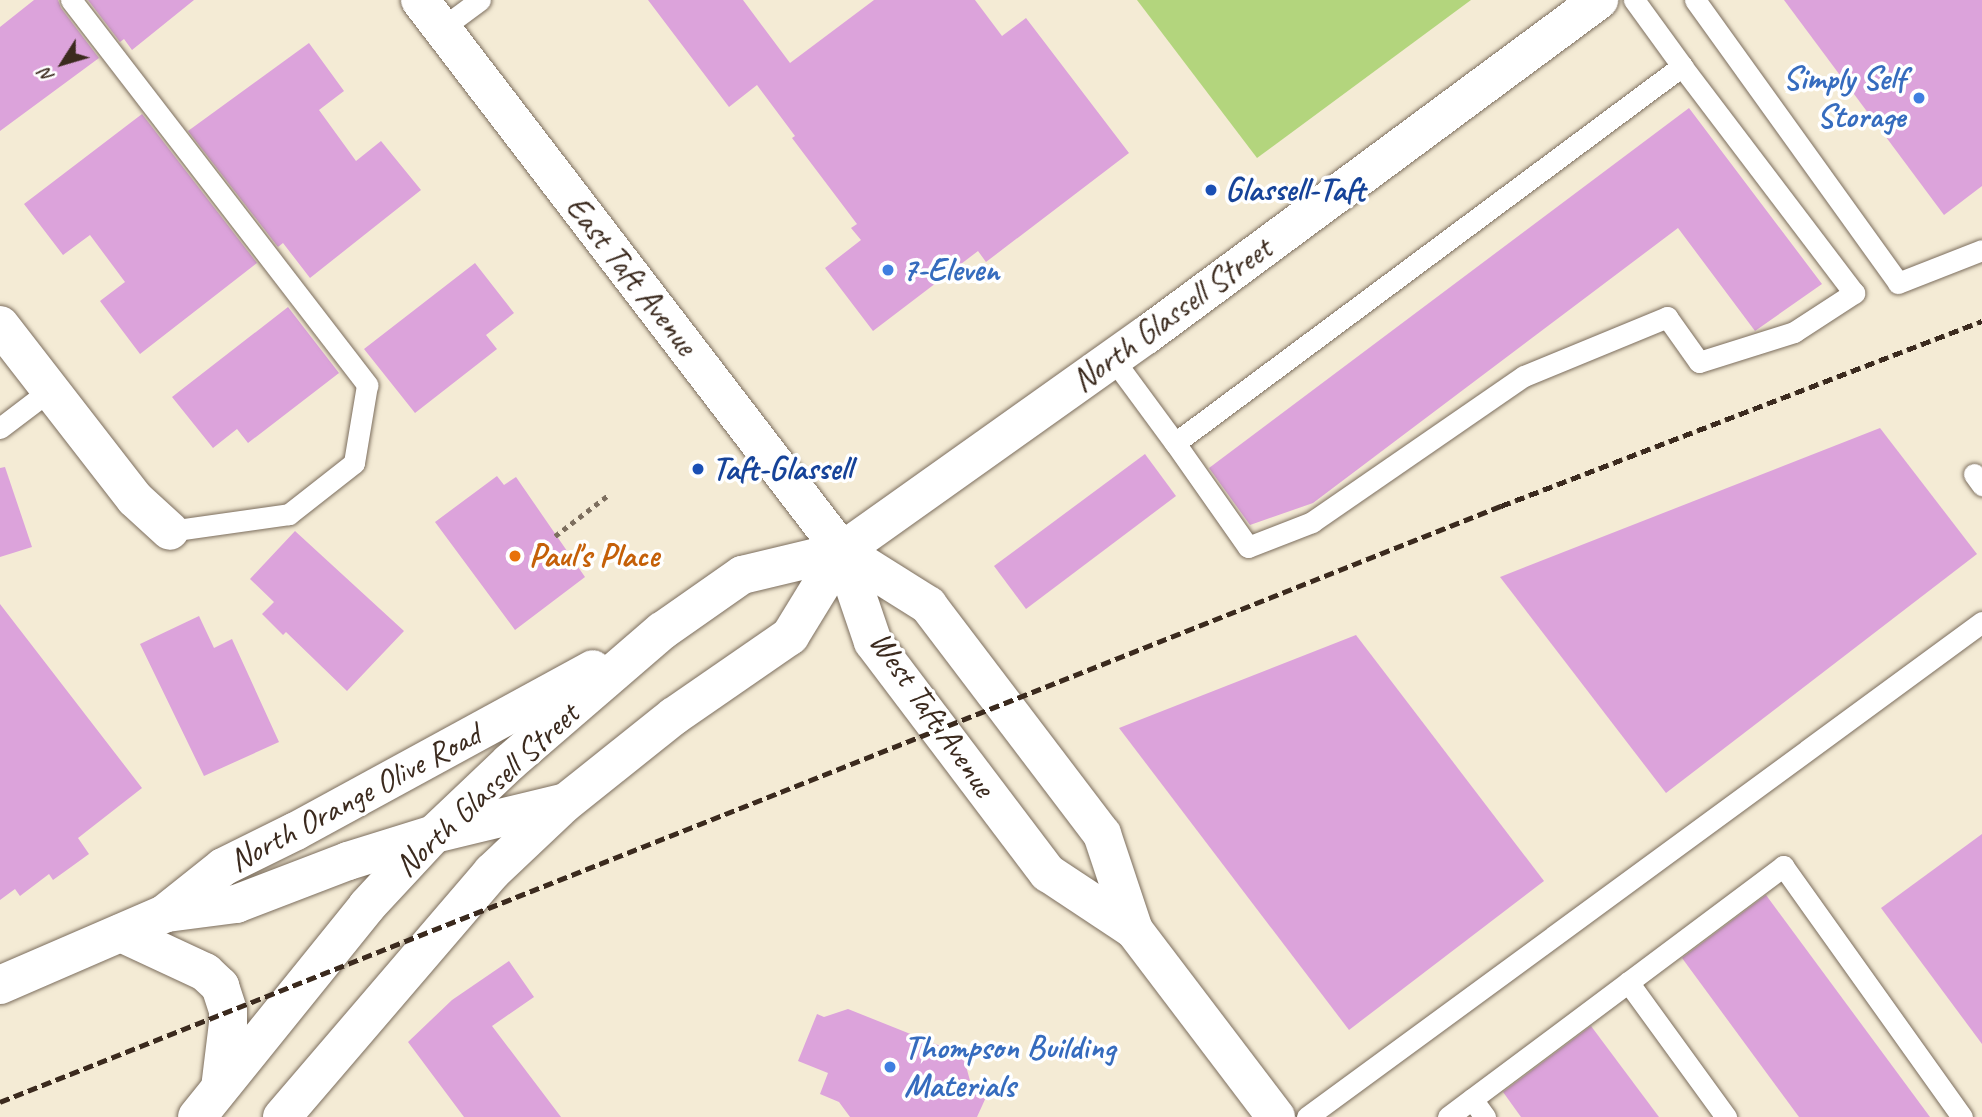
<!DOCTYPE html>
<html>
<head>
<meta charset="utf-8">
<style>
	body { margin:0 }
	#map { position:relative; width:1982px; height:1117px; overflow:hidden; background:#f4ebd5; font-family:Caveat,sans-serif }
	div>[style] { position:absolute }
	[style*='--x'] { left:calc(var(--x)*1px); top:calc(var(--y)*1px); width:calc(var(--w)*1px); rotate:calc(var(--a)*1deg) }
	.green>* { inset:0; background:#b3d57d }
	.building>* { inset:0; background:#dca3db }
	.path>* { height:4.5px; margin-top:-2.25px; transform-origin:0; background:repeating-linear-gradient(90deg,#7c6e5e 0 5px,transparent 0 10px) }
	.roads { filter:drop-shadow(0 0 2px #7c6e5e) drop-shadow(0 0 2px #7c6e5e) }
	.lane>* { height:21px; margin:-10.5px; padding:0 10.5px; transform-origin:10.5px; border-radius:10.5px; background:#fff }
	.street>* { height:38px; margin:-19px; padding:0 19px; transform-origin:19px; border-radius:19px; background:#fff }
	.secondary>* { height:38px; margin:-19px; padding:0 19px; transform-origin:19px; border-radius:19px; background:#fff }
	.primary>* { height:38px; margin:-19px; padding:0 19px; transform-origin:19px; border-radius:19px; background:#fff }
	.rail>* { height:5px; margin-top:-2.5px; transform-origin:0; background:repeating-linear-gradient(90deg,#3b2a1e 0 10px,transparent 0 15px) }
	.dots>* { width:19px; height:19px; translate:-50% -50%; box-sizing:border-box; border:4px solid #fff; border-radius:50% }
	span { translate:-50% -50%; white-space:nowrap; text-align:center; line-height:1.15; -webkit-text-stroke:7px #fff; paint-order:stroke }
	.shop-label { font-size:33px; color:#366cbe; font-weight:700 }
	.right { translate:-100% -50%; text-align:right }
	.left { translate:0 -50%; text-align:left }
	.transit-label { font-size:33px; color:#164399; font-weight:700 }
	.street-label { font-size:33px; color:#3b2a1e }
	.food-label { font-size:33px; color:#c56008; font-weight:700 }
	.north { position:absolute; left:28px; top:28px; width:70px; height:70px; -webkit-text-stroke:5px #fff; paint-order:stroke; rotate:233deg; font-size:19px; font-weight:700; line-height:28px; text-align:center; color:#3b2a1e }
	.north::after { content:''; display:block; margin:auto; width:24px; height:32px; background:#3b2a1e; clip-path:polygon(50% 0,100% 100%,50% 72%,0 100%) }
</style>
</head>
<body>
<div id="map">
	<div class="green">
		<div style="clip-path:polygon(1137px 0,1471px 0,1257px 158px)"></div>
	</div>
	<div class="building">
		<div style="clip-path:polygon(34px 0,58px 0,61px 8px,99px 58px,0 131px,0 27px)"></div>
		<div style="clip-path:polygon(88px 0,194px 0,132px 50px,124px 39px,120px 42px)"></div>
		<div style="clip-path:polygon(648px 0,743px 0,790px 63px,874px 0,975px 0,1002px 36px,1026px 18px,1129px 153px,986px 262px,978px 251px,873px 331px,825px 268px,861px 240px,851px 228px,857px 224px,792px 138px,795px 136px,757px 85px,729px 107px)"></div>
		<div style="clip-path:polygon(1784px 0,1982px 0,1982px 186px,1944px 215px)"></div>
		<div style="clip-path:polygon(309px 43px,344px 91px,319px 110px,356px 161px,381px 141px,421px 190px,310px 278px,283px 243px,278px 247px,188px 131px)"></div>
		<div style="clip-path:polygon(1689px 108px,1822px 284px,1755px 331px,1678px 228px,1313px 503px,1250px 525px,1209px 468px)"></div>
		<div style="clip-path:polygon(142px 114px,257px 263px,140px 354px,100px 301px,125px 282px,90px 235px,63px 255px,24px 204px)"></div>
		<div style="clip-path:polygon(475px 263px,514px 313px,486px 335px,497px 349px,415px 413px,364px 349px)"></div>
		<div style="clip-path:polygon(288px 307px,339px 373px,248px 443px,237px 429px,213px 448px,172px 397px)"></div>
		<div style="clip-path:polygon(1880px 428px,1977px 554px,1666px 793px,1500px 577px)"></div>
		<div style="clip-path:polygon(1145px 454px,1176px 496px,1026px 609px,994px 566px)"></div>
		<div style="clip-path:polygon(5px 467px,32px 547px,0 557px,0 468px)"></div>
		<div style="clip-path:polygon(497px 476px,504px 485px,516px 477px,585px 577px,515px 630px,435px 522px)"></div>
		<div style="clip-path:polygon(295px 531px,404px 631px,347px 691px,286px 632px,283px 635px,262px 614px,274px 602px,250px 579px)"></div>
		<div style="clip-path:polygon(0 604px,142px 788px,78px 838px,89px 854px,53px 880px,49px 874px,20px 896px,15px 889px,0 900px)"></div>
		<div style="clip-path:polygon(199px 616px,214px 648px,232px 639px,279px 742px,204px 776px,140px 644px)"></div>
		<div style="clip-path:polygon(1356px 635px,1544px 881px,1349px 1030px,1119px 728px)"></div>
		<div style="clip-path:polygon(1982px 834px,1982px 1044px,1881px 908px)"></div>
		<div style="clip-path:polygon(1766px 895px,1930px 1117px,1799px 1117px,1682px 958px)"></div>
		<div style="clip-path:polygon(509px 961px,534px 997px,492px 1026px,561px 1117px,464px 1117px,408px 1042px,452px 1000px)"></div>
		<div style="clip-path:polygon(848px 1009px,963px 1055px,972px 1088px,987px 1095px,977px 1117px,850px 1117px,839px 1102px,820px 1094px,828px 1073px,798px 1061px,817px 1014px,824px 1017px)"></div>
		<div style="clip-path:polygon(1591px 1026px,1659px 1117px,1521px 1117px,1503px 1092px)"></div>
	</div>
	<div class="path">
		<div style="--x:555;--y:536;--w:66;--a:-37.6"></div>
	</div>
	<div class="roads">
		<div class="lane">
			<div style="--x:71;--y:0;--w:486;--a:52.4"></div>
			<div style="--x:367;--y:385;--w:79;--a:99.5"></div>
			<div style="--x:354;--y:463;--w:83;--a:141.9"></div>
			<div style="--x:289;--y:514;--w:120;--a:171.9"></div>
			<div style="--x:1695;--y:0;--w:348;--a:54.3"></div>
			<div style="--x:1898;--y:283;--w:90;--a:-21.4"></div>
			<div style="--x:442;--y:28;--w:47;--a:-36.4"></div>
			<div style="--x:1113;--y:359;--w:104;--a:53.6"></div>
			<div style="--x:1175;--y:443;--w:632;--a:-36.63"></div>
			<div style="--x:1682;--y:66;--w:82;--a:-126"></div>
			<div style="--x:0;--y:428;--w:63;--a:-37.2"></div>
			<div style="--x:1175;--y:443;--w:127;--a:54.9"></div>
			<div style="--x:1248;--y:547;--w:69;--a:-21.3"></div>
			<div style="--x:1312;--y:522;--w:257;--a:-34.6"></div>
			<div style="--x:1524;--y:376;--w:155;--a:-22.4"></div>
			<div style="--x:1667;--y:317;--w:55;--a:54.6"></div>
			<div style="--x:1699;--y:362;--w:100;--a:-17.5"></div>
			<div style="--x:1794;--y:332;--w:72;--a:-33"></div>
			<div style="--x:1854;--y:293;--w:285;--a:-127.2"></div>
			<div style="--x:1974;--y:474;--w:14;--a:54"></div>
			<div style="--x:1628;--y:982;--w:167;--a:54"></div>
			<div style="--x:1307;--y:1117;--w:837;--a:-36.25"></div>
			<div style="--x:1448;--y:1117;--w:30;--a:-37"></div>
			<div style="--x:1485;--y:1117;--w:22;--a:-126"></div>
			<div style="--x:1472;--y:1099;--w:389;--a:-36.8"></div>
			<div style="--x:1783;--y:866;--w:308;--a:54.5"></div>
		</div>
		<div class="street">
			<div style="--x:0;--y:325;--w:220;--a:52.2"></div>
			<div style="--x:135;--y:499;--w:47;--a:42.4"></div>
		</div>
		<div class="secondary">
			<div style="--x:167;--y:913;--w:70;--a:-7.4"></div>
			<div style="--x:236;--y:904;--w:120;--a:-21"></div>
			<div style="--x:348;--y:861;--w:90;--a:-17.4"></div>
			<div style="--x:434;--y:834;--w:132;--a:-13.6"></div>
			<div style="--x:121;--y:933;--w:93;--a:24.9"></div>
			<div style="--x:205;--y:972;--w:21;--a:43"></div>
			<div style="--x:220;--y:986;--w:26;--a:72"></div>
			<div style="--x:228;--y:1011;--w:12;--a:90"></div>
			<div style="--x:228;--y:1023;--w:65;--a:97"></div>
			<div style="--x:0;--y:985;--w:179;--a:-23.4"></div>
			<div style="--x:164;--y:914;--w:75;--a:-38.5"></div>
			<div style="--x:223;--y:867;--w:81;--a:-26.3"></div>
			<div style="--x:296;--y:831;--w:338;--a:-28.6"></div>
			<div style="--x:197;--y:1117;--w:271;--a:-51.1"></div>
			<div style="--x:367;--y:906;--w:98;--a:-47.1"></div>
			<div style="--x:434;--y:834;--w:105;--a:-43.5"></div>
			<div style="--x:510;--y:762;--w:201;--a:-40.8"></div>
			<div style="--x:662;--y:631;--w:98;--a:-35"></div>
			<div style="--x:742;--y:575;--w:103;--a:-13.5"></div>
			<div style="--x:842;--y:551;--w:372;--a:-35.4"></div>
			<div style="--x:1145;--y:336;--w:565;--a:-36.5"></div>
			<div style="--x:282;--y:1117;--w:323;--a:-49.4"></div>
			<div style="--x:492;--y:872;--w:100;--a:-43.4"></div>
			<div style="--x:565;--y:803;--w:139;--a:-38.6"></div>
			<div style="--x:674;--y:716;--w:141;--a:-34.6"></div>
			<div style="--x:790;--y:636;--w:100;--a:-58.5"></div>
		</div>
		<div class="primary">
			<div style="--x:420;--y:0;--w:694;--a:52.55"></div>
			<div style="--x:842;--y:551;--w:96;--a:71.2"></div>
			<div style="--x:873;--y:642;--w:290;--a:52.9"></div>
			<div style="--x:1048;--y:873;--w:103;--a:33.5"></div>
			<div style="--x:842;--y:551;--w:102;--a:32.1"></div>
			<div style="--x:928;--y:605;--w:288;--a:52.8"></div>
			<div style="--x:1102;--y:834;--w:101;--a:71.6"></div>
			<div style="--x:1134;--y:930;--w:235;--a:52.8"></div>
		</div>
	</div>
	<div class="rail">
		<div style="--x:0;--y:1102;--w:1615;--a:-21.66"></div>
		<div style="--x:1501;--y:506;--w:515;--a:-21.04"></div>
	</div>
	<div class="dots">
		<div style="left:1919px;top:98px;background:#3f7fe0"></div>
		<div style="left:1211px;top:190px;background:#1a4fb4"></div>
		<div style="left:888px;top:270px;background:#3f7fe0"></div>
		<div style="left:698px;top:469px;background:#1a4fb4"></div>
		<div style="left:515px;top:556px;background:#e8710a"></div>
		<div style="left:890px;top:1067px;background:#3f7fe0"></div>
	</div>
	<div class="shop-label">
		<span class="right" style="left:1905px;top:98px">Simply Self<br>Storage</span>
		<span class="left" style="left:902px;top:270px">7-Eleven</span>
		<span class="left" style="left:904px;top:1067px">Thompson Building<br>Materials</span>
	</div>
	<div class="transit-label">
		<span class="left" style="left:1225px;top:190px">Glassell-Taft</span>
		<span class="left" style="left:712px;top:469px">Taft-Glassell</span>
	</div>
	<div class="street-label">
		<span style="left:631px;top:276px;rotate:52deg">East Taft Avenue</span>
		<span style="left:1172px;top:315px;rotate:-36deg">North Glassell Street</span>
		<span style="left:932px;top:714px;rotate:55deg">West Taft Avenue</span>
		<span style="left:487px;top:790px;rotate:-43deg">North Glassell Street</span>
		<span style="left:355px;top:798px;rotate:-28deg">North Orange Olive Road</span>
	</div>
	<div class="food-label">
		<span class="left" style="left:529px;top:556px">Paul's Place</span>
	</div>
	<div class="north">N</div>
</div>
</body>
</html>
